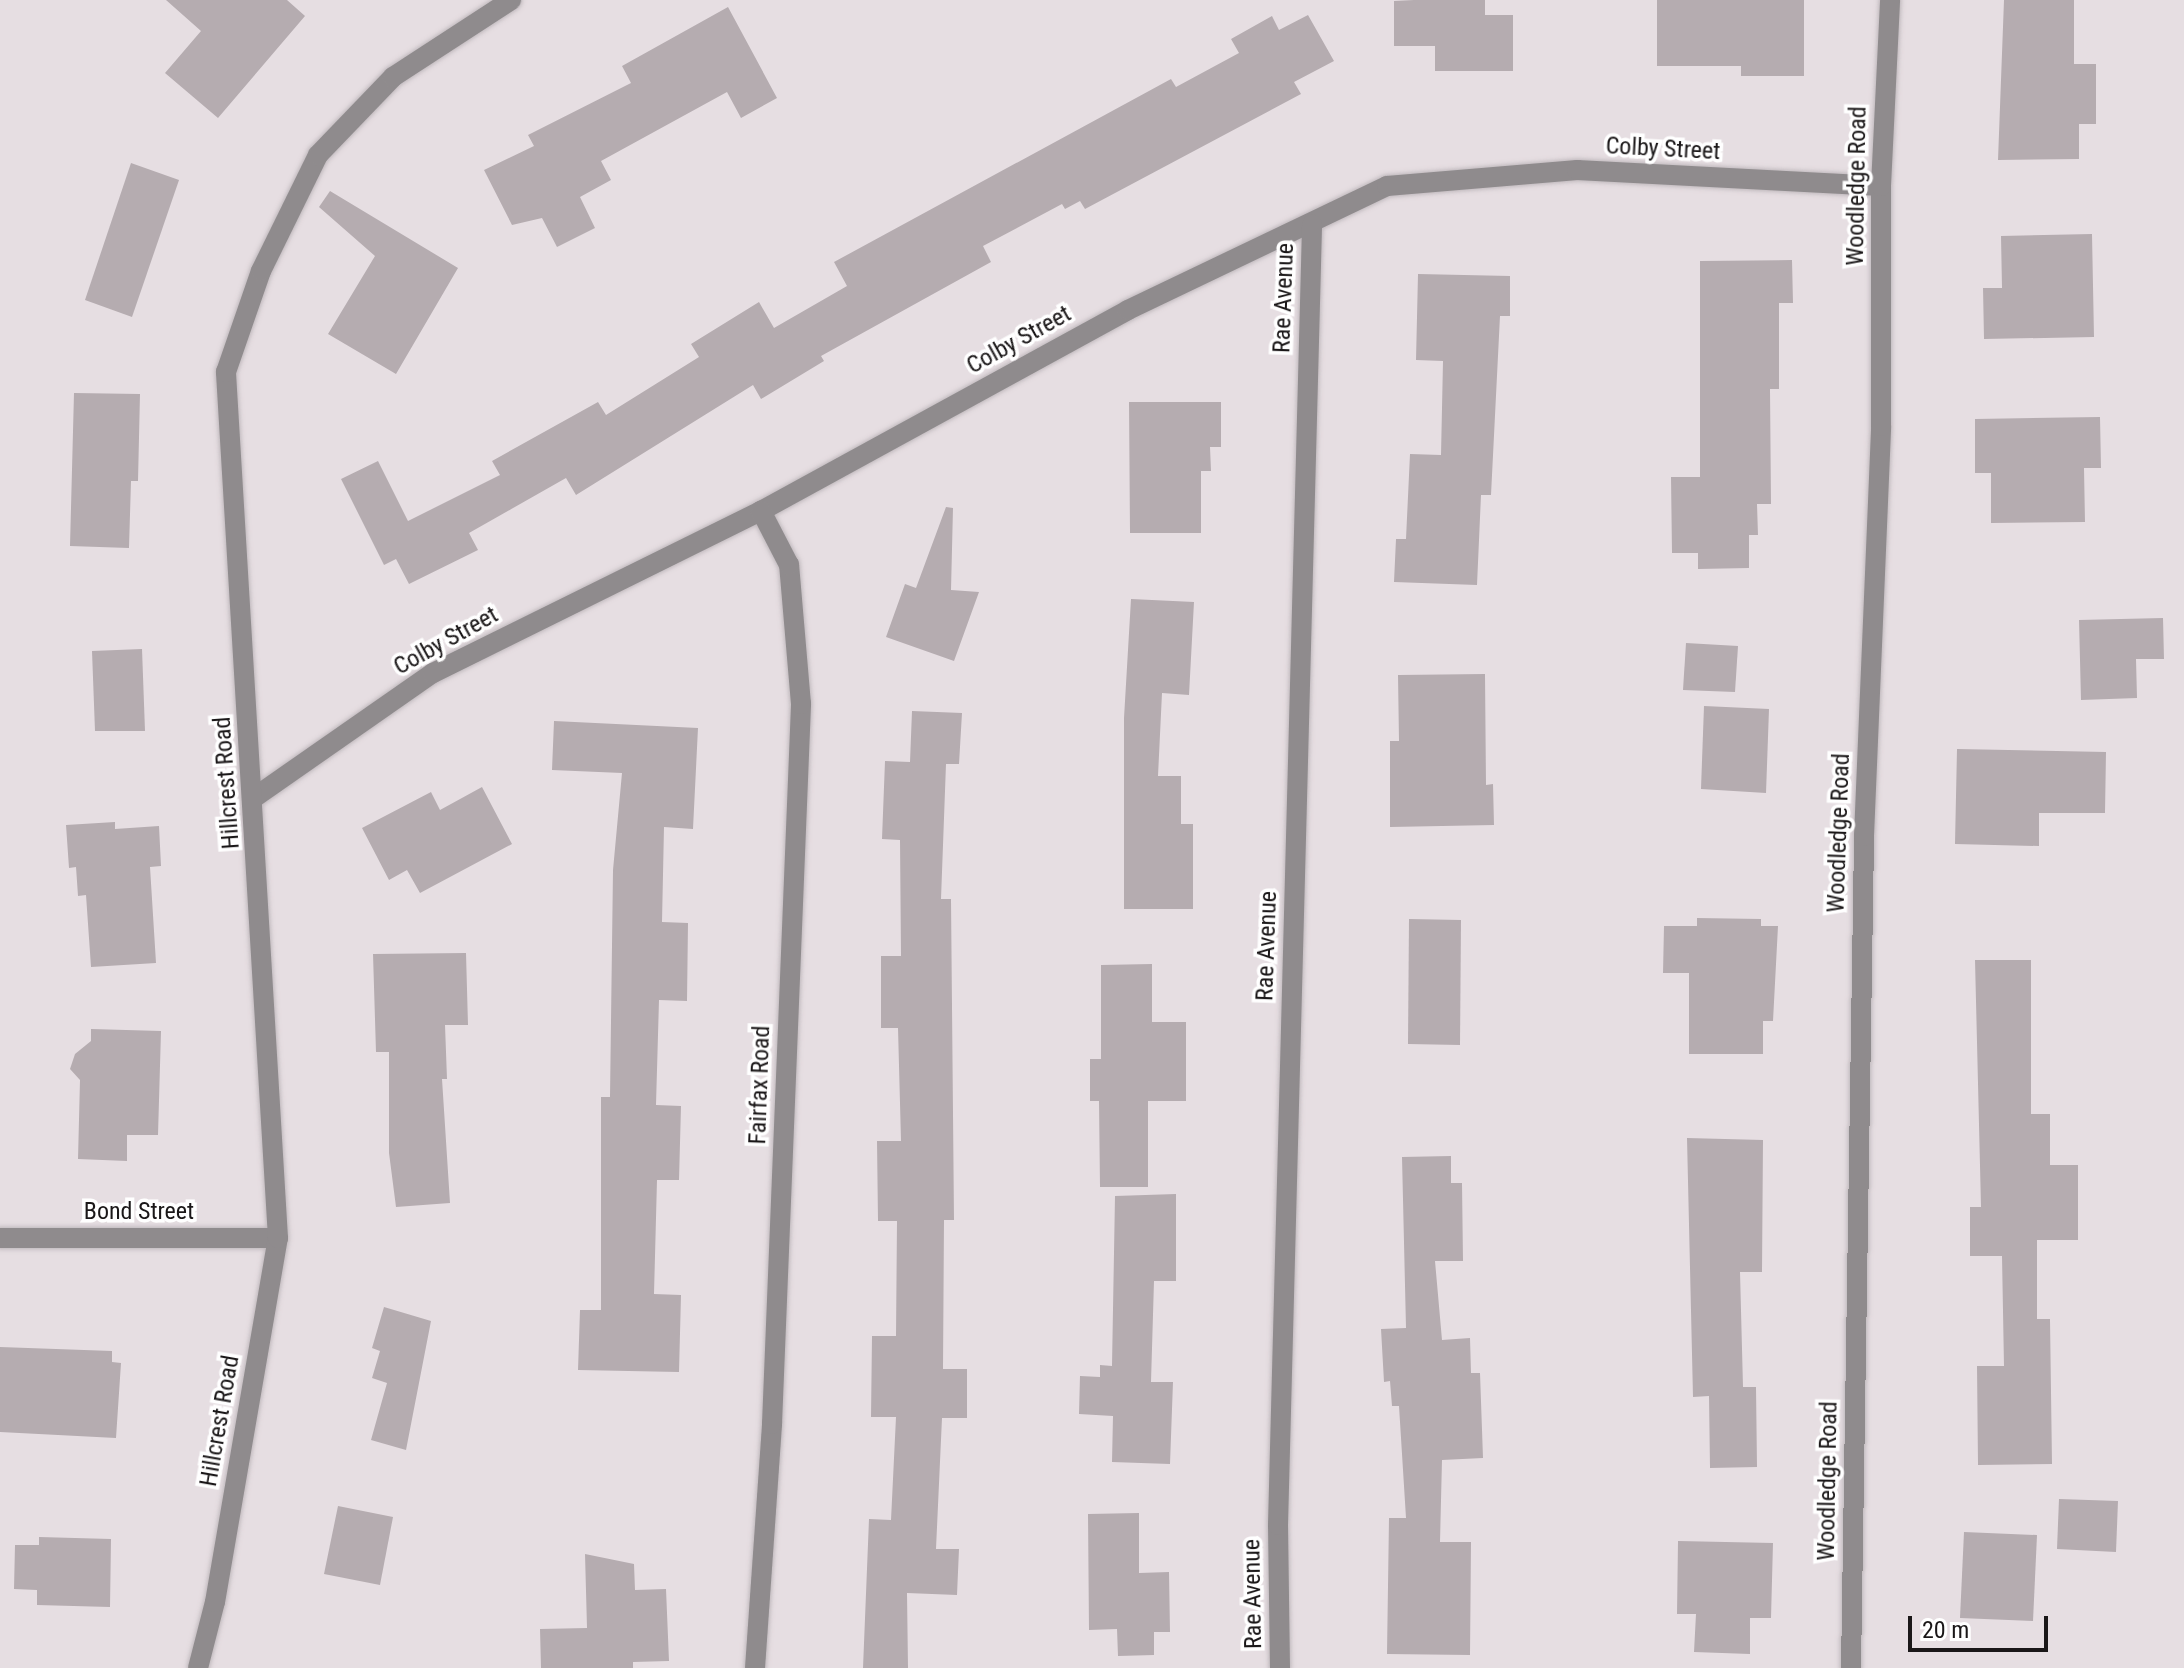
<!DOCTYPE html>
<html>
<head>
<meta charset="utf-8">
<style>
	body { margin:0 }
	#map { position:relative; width:2184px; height:1668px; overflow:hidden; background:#e6dee2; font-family:"Roboto Condensed",sans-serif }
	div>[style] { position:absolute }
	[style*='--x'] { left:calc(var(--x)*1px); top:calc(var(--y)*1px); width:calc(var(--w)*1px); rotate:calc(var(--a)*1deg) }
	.building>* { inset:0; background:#b5acb0 }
	.roads { filter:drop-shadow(0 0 2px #c1babe) drop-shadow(0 0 2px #c1babe) }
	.minor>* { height:20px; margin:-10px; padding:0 10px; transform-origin:10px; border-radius:10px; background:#8f8b8d }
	span { translate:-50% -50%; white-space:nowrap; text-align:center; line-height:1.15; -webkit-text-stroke:7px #fff; paint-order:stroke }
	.street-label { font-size:24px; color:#1a1718 }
	.scale { position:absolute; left:1908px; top:1616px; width:140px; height:36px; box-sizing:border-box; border:4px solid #1a1718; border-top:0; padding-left:10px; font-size:24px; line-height:28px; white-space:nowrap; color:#1a1718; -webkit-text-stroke:6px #fff; paint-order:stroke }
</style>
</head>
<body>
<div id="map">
	<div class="building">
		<div style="clip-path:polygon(166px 0,287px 0,305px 16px,218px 118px,165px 73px,201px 31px)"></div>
		<div style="clip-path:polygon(1414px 0,1485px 0,1485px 15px,1513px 15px,1513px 71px,1435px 71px,1435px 46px,1394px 46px,1394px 1px)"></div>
		<div style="clip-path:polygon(1657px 0,1804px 0,1804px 76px,1741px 76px,1741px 66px,1657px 66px)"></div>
		<div style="clip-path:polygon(2004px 0,2074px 0,2074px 64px,2096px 64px,2096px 124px,2079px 124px,2079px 159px,1998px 160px)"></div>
		<div style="clip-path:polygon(728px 7px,777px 98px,741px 118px,727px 92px,601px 161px,611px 180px,580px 197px,595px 228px,557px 247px,542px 218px,512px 225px,484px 170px,534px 146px,528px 135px,631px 83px,622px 66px)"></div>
		<div style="clip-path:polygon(1308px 15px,1334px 61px,1294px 82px,1301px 94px,1085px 209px,1080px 201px,1065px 209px,1062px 204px,983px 246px,991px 262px,821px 356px,824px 361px,761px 399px,753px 385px,576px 495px,566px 478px,469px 533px,478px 550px,409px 584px,396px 559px,384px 565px,341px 479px,378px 461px,408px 521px,500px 475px,492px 461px,598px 402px,606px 415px,699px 357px,691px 344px,759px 302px,774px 328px,847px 286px,834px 262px,1171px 79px,1176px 87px,1239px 53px,1231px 39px,1272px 16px,1279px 30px)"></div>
		<div style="clip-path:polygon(131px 163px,179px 180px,132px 317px,85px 300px)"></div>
		<div style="clip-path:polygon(330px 191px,458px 268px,396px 374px,328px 334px,375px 256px,319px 207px)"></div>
		<div style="clip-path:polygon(2092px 234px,2094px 337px,1984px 339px,1983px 288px,2002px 288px,2001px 236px)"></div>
		<div style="clip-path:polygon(1792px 260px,1793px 303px,1779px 303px,1779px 389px,1770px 389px,1771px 504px,1757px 504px,1758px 535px,1749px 535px,1749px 568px,1698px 569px,1698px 553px,1672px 553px,1671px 477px,1700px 477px,1700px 261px)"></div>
		<div style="clip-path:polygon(1418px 274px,1510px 276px,1510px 316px,1500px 316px,1491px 495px,1481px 495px,1477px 585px,1394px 582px,1396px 539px,1406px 539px,1410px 454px,1441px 455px,1443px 361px,1416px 360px)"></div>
		<div style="clip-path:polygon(74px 393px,140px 394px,138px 481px,131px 481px,129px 548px,70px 546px)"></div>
		<div style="clip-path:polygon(1129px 402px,1221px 402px,1221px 447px,1210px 447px,1211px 471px,1201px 471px,1201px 533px,1130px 533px)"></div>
		<div style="clip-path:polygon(2100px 417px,2101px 468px,2084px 468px,2085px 522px,1991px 523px,1991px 473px,1975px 473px,1975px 419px)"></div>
		<div style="clip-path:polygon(946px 507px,953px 508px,951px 590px,979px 592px,954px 661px,886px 637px,905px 584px,916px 588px)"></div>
		<div style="clip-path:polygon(1131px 599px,1194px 602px,1189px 695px,1162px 693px,1158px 776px,1181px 776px,1181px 824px,1193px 824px,1193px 909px,1124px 909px,1124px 718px)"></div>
		<div style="clip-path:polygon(2163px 618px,2164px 659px,2136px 659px,2137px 698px,2081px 700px,2079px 620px)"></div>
		<div style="clip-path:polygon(1686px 643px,1738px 646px,1735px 692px,1683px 690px)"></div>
		<div style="clip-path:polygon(142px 649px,145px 731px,95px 731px,92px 651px)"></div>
		<div style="clip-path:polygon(1485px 674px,1486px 785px,1493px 784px,1494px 825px,1390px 827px,1390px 741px,1399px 741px,1398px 675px)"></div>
		<div style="clip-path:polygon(1704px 706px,1769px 709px,1766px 793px,1701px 789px)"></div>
		<div style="clip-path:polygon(912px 711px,962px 713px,959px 764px,946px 764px,941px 899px,951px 899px,954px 1220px,944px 1220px,943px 1369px,967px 1369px,967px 1418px,942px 1418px,936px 1549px,959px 1549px,957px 1595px,907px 1593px,908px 1668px,863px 1668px,869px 1519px,891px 1520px,896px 1417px,871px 1417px,872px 1336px,896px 1336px,897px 1221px,878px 1221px,877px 1141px,901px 1141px,898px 1028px,881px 1028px,881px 956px,901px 956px,900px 840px,882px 839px,885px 761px,910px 762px)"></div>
		<div style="clip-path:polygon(554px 721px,698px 728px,693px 829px,664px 827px,662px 922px,688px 923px,687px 1001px,659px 1000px,656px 1105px,681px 1106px,679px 1180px,657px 1180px,654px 1294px,681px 1295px,679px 1372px,578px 1370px,580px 1310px,601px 1310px,601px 1097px,610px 1097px,613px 870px,622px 773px,552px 770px)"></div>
		<div style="clip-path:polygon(1957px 749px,2106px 752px,2105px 813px,2039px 813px,2039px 846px,1955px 844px)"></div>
		<div style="clip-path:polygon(482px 787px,512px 844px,420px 893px,407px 870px,389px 880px,362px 828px,431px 792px,440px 810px)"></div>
		<div style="clip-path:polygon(115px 822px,115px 829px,159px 826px,161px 866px,150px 867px,156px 963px,91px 967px,86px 895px,78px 896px,76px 867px,69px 868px,66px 825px)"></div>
		<div style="clip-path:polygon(1697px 918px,1761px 919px,1761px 926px,1778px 926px,1773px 1021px,1763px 1021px,1763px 1054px,1689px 1054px,1689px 973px,1663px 973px,1664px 926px,1697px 926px)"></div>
		<div style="clip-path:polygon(1409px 919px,1461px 920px,1460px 1045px,1408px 1044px)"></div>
		<div style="clip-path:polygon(466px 953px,468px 1025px,445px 1025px,447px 1079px,442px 1079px,450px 1203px,396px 1207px,389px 1153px,389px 1052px,376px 1052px,373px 954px)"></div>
		<div style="clip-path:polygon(1975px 960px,2031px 960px,2031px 1114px,2050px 1114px,2050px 1165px,2078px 1165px,2078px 1240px,2037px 1240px,2037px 1319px,2050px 1319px,2052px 1464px,1978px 1465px,1977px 1366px,2004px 1366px,2002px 1256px,1970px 1256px,1970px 1207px,1981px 1207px)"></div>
		<div style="clip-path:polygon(1152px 964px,1152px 1022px,1186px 1022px,1186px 1101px,1148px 1101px,1148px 1187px,1100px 1187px,1099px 1101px,1090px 1101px,1090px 1059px,1101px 1059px,1101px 965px)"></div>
		<div style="clip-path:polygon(91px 1029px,161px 1031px,158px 1135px,127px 1135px,127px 1161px,78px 1159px,80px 1080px,70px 1069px,75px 1054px,91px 1041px)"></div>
		<div style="clip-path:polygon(1687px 1138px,1763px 1140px,1762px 1272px,1740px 1272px,1743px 1387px,1756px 1387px,1757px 1467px,1710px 1468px,1709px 1396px,1693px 1397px)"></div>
		<div style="clip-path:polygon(1451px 1156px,1451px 1183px,1462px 1183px,1463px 1261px,1435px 1261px,1442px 1340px,1470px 1338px,1471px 1373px,1480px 1373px,1483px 1458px,1442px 1460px,1440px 1542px,1471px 1542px,1470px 1655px,1387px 1654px,1389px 1518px,1406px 1518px,1399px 1406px,1392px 1406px,1390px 1381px,1384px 1382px,1381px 1329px,1406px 1328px,1402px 1157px)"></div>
		<div style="clip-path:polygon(1176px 1194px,1176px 1281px,1154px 1281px,1151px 1382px,1173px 1382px,1170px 1464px,1112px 1462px,1113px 1416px,1079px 1414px,1080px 1376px,1100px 1377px,1100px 1365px,1112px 1366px,1115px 1196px)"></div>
		<div style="clip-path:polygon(384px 1307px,431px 1321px,406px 1450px,371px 1440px,387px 1383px,372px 1378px,380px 1351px,372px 1348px)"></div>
		<div style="clip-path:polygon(0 1347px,112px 1351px,112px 1362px,121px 1363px,116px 1438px,0 1432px)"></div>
		<div style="clip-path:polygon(2059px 1499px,2118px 1501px,2116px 1552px,2057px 1549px)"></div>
		<div style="clip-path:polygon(338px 1506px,393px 1517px,380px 1585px,324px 1574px)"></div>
		<div style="clip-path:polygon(1139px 1513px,1139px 1573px,1169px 1572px,1170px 1632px,1154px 1632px,1154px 1655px,1118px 1656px,1117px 1629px,1089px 1630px,1088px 1514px)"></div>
		<div style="clip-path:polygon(1964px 1532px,2037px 1535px,2033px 1621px,1960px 1618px)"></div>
		<div style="clip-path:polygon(39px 1537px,111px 1539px,110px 1607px,37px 1605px,37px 1590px,14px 1589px,15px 1545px,39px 1545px)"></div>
		<div style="clip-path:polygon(1678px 1541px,1773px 1543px,1771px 1618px,1750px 1618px,1750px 1654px,1694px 1652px,1696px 1614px,1677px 1614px)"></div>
		<div style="clip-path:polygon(585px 1554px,634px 1564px,635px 1590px,666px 1589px,669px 1661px,633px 1662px,633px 1668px,541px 1668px,540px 1629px,587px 1628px)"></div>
	</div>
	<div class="roads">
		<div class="minor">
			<div style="--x:255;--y:797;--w:217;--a:-34.9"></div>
			<div style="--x:433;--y:673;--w:366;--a:-26.3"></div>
			<div style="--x:761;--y:511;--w:418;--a:-28.7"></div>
			<div style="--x:1128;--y:310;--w:287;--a:-25.6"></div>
			<div style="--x:1387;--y:186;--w:191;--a:-4.8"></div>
			<div style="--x:1577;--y:170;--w:304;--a:3"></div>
			<div style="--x:0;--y:1238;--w:278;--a:0"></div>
			<div style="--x:198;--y:1668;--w:68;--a:-75.6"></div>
			<div style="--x:215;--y:1602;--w:369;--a:-80.2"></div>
			<div style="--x:278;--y:1238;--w:868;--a:-93.44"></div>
			<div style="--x:226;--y:372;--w:107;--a:-70.9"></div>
			<div style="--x:261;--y:271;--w:129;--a:-63.8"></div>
			<div style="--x:318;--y:155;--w:108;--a:-46.1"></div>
			<div style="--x:393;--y:77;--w:141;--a:-33.1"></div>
			<div style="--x:755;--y:1668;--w:245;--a:-86"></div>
			<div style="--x:772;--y:1424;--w:721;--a:-87.69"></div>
			<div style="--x:801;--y:704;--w:140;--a:-94.9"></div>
			<div style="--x:789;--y:565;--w:61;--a:-117.4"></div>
			<div style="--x:1280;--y:1668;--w:143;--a:-90.8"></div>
			<div style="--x:1278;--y:1525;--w:1301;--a:-88.5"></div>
			<div style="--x:1851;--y:1668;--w:832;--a:-89.1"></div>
			<div style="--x:1864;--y:836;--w:410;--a:-87.6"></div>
			<div style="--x:1881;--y:426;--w:240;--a:-90"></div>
			<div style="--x:1881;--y:186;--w:186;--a:-87.2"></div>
		</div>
	</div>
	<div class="street-label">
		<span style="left:1663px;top:149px;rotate:3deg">Colby Street</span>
		<span style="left:1857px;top:186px;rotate:-89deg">Woodledge Road</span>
		<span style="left:1284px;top:298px;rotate:-88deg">Rae Avenue</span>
		<span style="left:1019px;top:340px;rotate:-29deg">Colby Street</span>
		<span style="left:446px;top:641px;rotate:-29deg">Colby Street</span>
		<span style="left:227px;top:783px;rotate:-94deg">Hillcrest Road</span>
		<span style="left:1839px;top:833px;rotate:-88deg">Woodledge Road</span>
		<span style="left:1267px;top:946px;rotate:-88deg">Rae Avenue</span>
		<span style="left:760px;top:1085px;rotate:-88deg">Fairfax Road</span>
		<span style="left:139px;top:1212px">Bond Street</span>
		<span style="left:220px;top:1421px;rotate:-80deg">Hillcrest Road</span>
		<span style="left:1828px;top:1481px;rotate:-89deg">Woodledge Road</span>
		<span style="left:1253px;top:1594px;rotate:-91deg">Rae Avenue</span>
	</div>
	<div class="scale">20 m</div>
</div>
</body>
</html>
